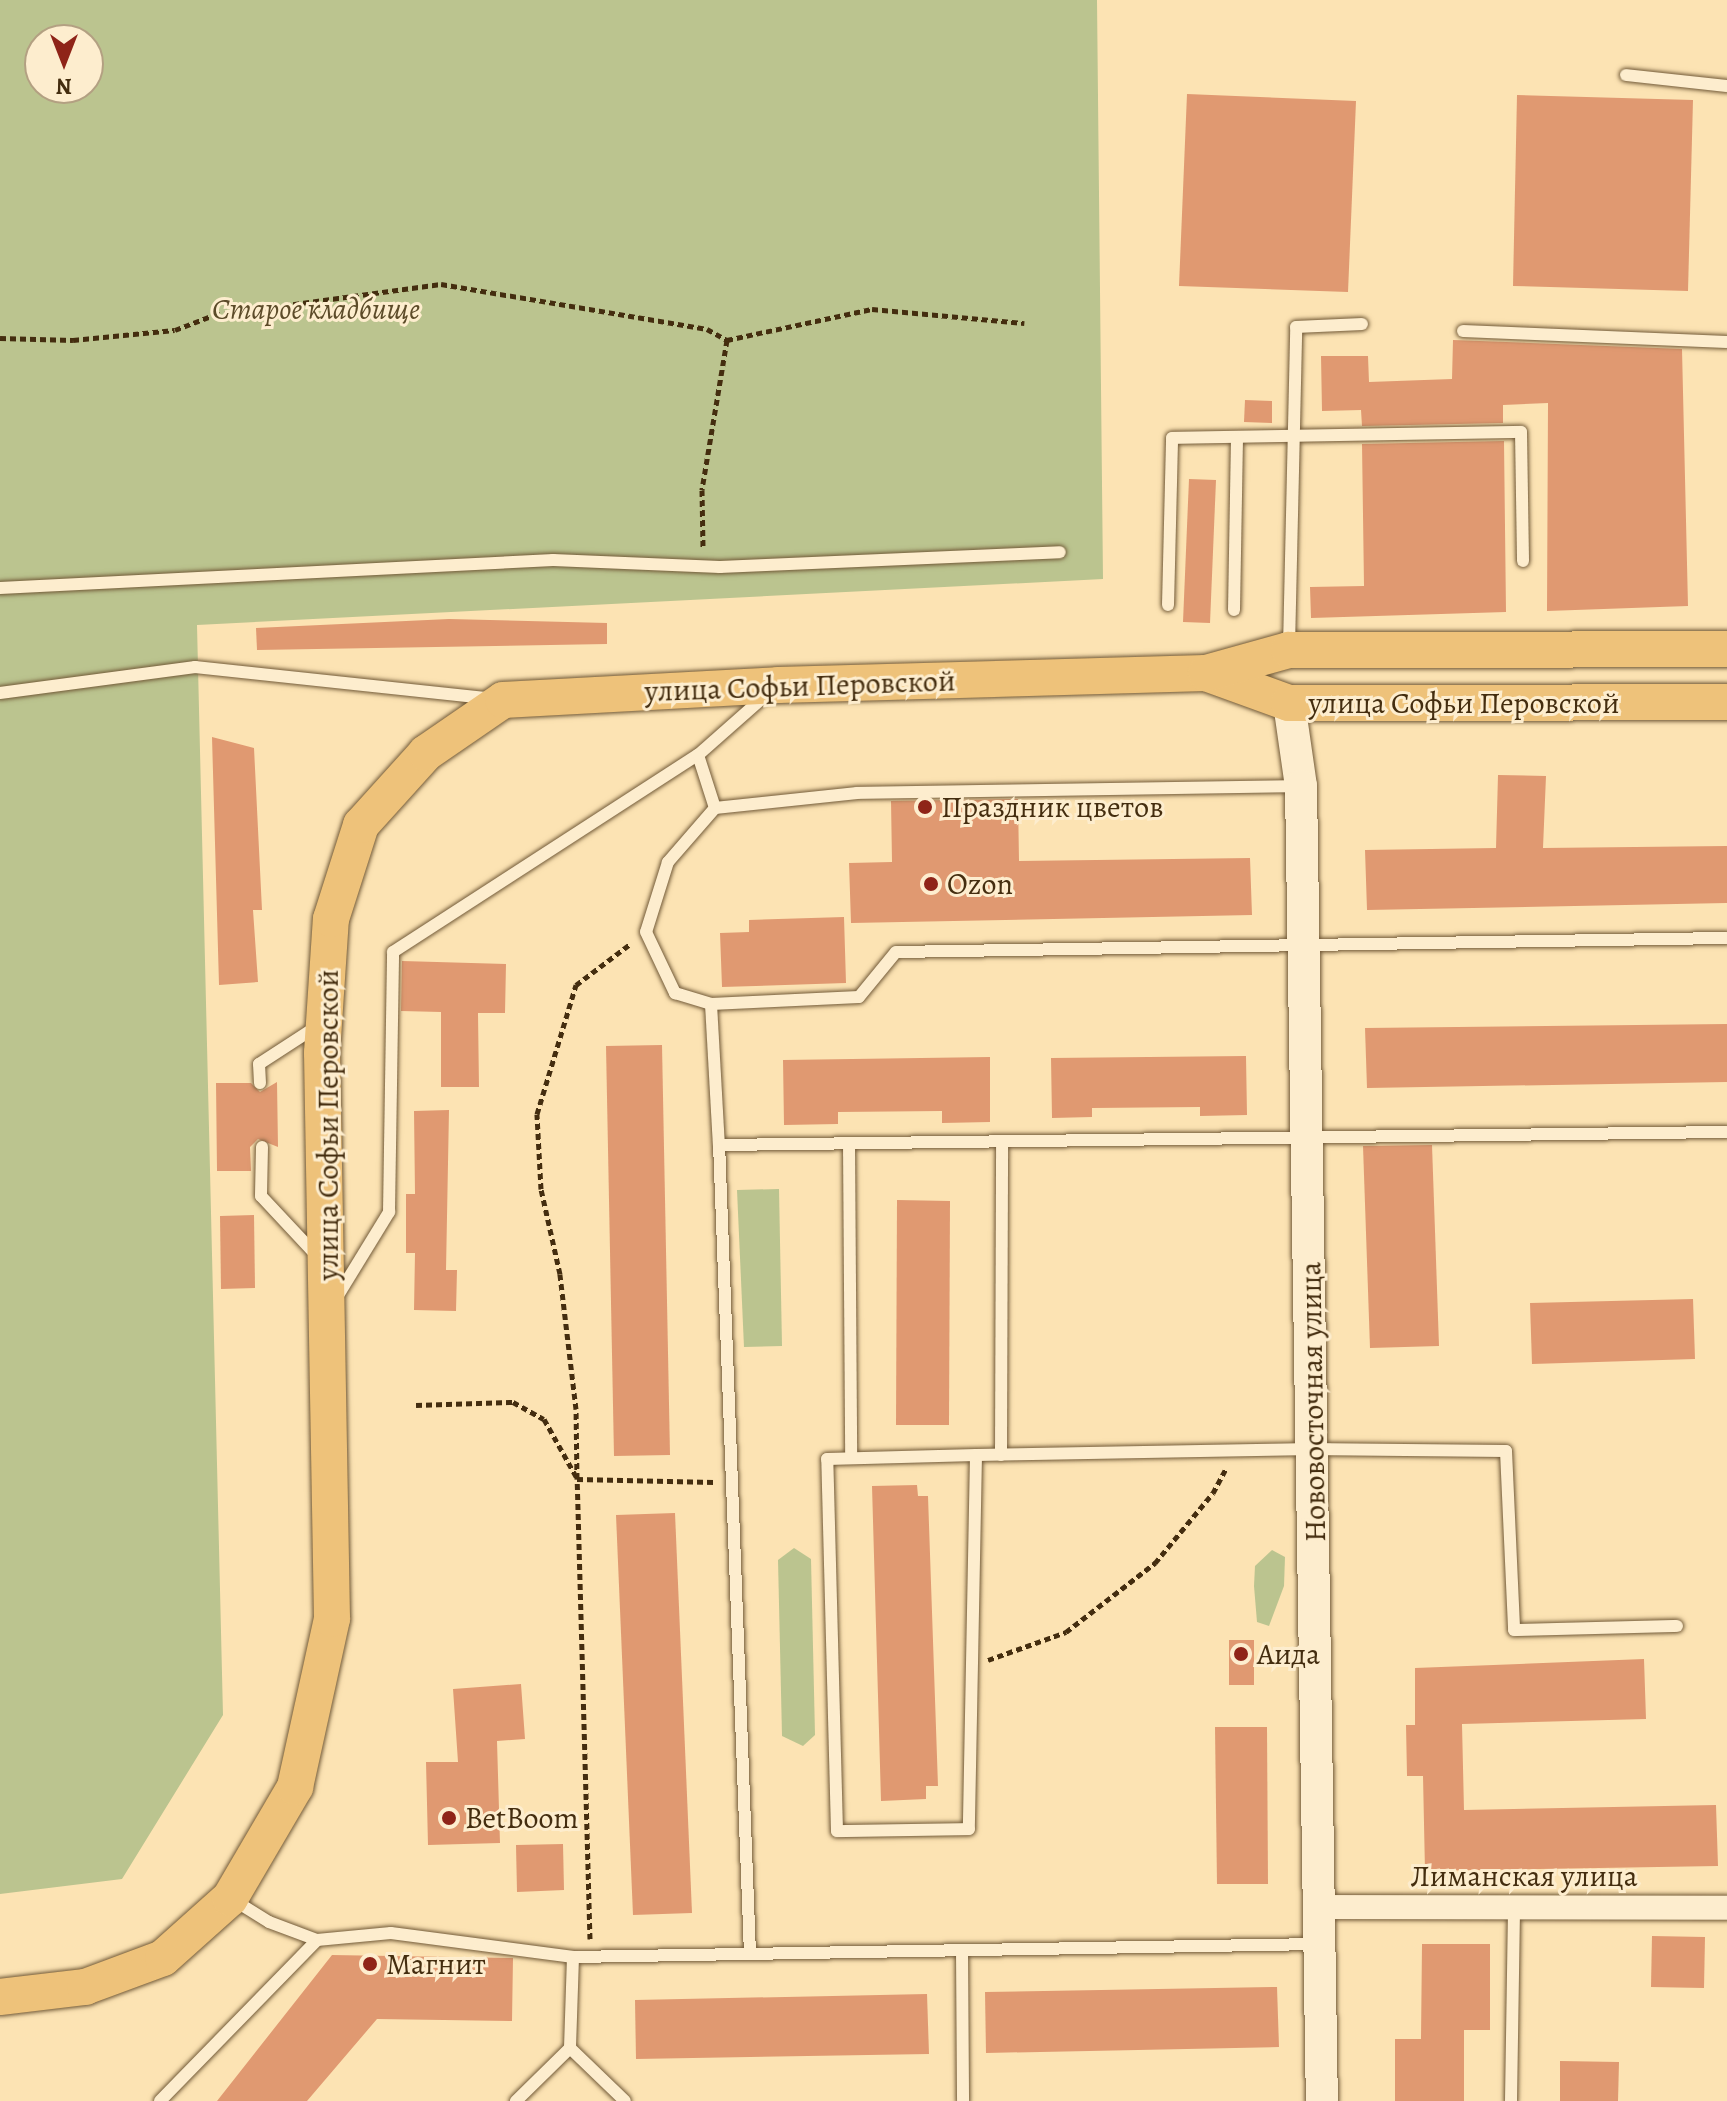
<!DOCTYPE html>
<html>
<head>
<meta charset="utf-8">
<style>
	body { margin:0 }
	#map { position:relative; width:1727px; height:2101px; overflow:hidden; background:#fce3b3; font-family:Alegreya,serif }
	div>[style] { position:absolute }
	[style*='--x'] { left:calc(var(--x)*1px); top:calc(var(--y)*1px); width:calc(var(--w)*1px); rotate:calc(var(--a)*1deg) }
	.green>* { inset:0; background:#bbc48f }
	.building>* { inset:0; background:#e09971 }
	.path>* { height:5px; margin-top:-2.5px; transform-origin:0; background:repeating-linear-gradient(90deg,#442d0f 0 6px,transparent 0 10px) }
	.roads { filter:drop-shadow(0 0 2px #725a38) drop-shadow(0 0 2px #725a38) }
	.lane>* { height:12px; margin:-6px; padding:0 6px; transform-origin:6px; border-radius:6px; background:#fdedce }
	.street>* { height:24px; margin:-12px; padding:0 12px; transform-origin:12px; border-radius:12px; background:#fdedce }
	.secondary>* { height:32px; margin:-16px; padding:0 16px; transform-origin:16px; border-radius:16px; background:#fdedce }
	.primary>* { height:36px; margin:-18px; padding:0 18px; transform-origin:18px; border-radius:18px; background:#eec27a }
	.dots>* { width:22px; height:22px; translate:-50% -50%; box-sizing:border-box; border:4px solid #fdedce; border-radius:50% }
	span { translate:-50% -50%; white-space:nowrap; text-align:center; line-height:1.15; -webkit-text-stroke:6px #fdedce; paint-order:stroke }
	.park-label { font-size:30px; color:#5c4b29; font-style:italic }
	.street-label { font-size:30px; color:#442d0f }
	.poi-label { font-size:30px; color:#442d0f }
	.left { translate:0 -50%; text-align:left }
	.north { position:absolute; left:24px; top:24px; width:80px; height:80px; box-sizing:border-box; background:#fdedce; border:2px solid #b3a082; border-radius:50%; rotate:180deg; font-size:22px; font-weight:700; line-height:32px; text-align:center; color:#442d0f }
	.north::after { content:''; display:block; margin:auto; width:28px; height:36px; background:#8f2418; clip-path:polygon(50% 0,100% 100%,50% 72%,0 100%) }
</style>
</head>
<body>
<div id="map">
	<div class="green">
		<div style="clip-path:polygon(evenodd,0 0,1097px 0,1103px 579px,197px 625px,223px 1715px,122px 1879px,0 1894px,0 0,40px 40px,88px 40px,88px 88px,40px 88px,40px 40px)"></div>
		<div style="clip-path:polygon(779px 1189px,782px 1346px,744px 1347px,737px 1190px)"></div>
		<div style="clip-path:polygon(794px 1548px,811px 1559px,815px 1735px,803px 1746px,782px 1736px,778px 1560px)"></div>
		<div style="clip-path:polygon(1272px 1550px,1285px 1557px,1284px 1586px,1269px 1626px,1257px 1622px,1254px 1586px,1255px 1566px)"></div>
	</div>
	<div class="building">
		<div style="clip-path:polygon(1187px 94px,1356px 101px,1348px 292px,1179px 286px)"></div>
		<div style="clip-path:polygon(1517px 95px,1693px 100px,1688px 291px,1513px 286px)"></div>
		<div style="clip-path:polygon(1453px 340px,1682px 349px,1688px 606px,1547px 611px,1548px 403px,1503px 405px,1503px 423px,1362px 426px,1361px 410px,1322px 411px,1321px 356px,1368px 356px,1369px 382px,1452px 379px)"></div>
		<div style="clip-path:polygon(1245px 400px,1272px 401px,1272px 423px,1244px 422px)"></div>
		<div style="clip-path:polygon(1504px 441px,1506px 612px,1311px 618px,1310px 587px,1364px 586px,1362px 444px)"></div>
		<div style="clip-path:polygon(1189px 479px,1216px 480px,1210px 623px,1183px 622px)"></div>
		<div style="clip-path:polygon(449px 619px,607px 623px,607px 644px,257px 650px,256px 628px)"></div>
		<div style="clip-path:polygon(212px 737px,254px 748px,262px 910px,253px 910px,258px 982px,219px 985px)"></div>
		<div style="clip-path:polygon(1498px 775px,1546px 776px,1543px 848px,1727px 846px,1727px 903px,1367px 910px,1365px 850px,1496px 848px)"></div>
		<div style="clip-path:polygon(1018px 799px,1019px 861px,1250px 858px,1252px 915px,851px 923px,849px 863px,892px 862px,891px 801px)"></div>
		<div style="clip-path:polygon(844px 917px,846px 983px,722px 987px,720px 933px,749px 932px,749px 920px)"></div>
		<div style="clip-path:polygon(402px 961px,506px 964px,505px 1013px,478px 1013px,479px 1087px,441px 1087px,441px 1012px,401px 1011px)"></div>
		<div style="clip-path:polygon(1727px 1024px,1727px 1082px,1367px 1088px,1365px 1028px)"></div>
		<div style="clip-path:polygon(662px 1045px,670px 1455px,614px 1456px,606px 1046px)"></div>
		<div style="clip-path:polygon(1246px 1056px,1247px 1115px,1200px 1116px,1200px 1107px,1092px 1108px,1092px 1117px,1052px 1118px,1051px 1058px)"></div>
		<div style="clip-path:polygon(990px 1057px,990px 1122px,942px 1123px,942px 1111px,838px 1112px,838px 1124px,784px 1125px,783px 1060px)"></div>
		<div style="clip-path:polygon(277px 1082px,278px 1147px,258px 1139px,250px 1147px,251px 1171px,217px 1171px,216px 1083px,251px 1083px,260px 1092px)"></div>
		<div style="clip-path:polygon(449px 1110px,446px 1270px,457px 1270px,456px 1311px,414px 1310px,415px 1253px,406px 1253px,406px 1194px,415px 1194px,414px 1111px)"></div>
		<div style="clip-path:polygon(1432px 1145px,1439px 1346px,1370px 1348px,1363px 1146px)"></div>
		<div style="clip-path:polygon(897px 1200px,950px 1201px,949px 1425px,896px 1425px)"></div>
		<div style="clip-path:polygon(254px 1215px,255px 1288px,221px 1289px,220px 1216px)"></div>
		<div style="clip-path:polygon(1693px 1299px,1695px 1359px,1532px 1364px,1530px 1303px)"></div>
		<div style="clip-path:polygon(917px 1485px,918px 1496px,928px 1496px,938px 1786px,926px 1786px,926px 1799px,881px 1801px,872px 1486px)"></div>
		<div style="clip-path:polygon(675px 1513px,692px 1913px,633px 1915px,616px 1515px)"></div>
		<div style="clip-path:polygon(1229px 1640px,1254px 1640px,1254px 1685px,1229px 1685px)"></div>
		<div style="clip-path:polygon(1644px 1659px,1646px 1719px,1462px 1724px,1464px 1810px,1716px 1805px,1718px 1866px,1425px 1871px,1423px 1776px,1407px 1776px,1406px 1725px,1415px 1725px,1415px 1668px)"></div>
		<div style="clip-path:polygon(521px 1684px,525px 1739px,497px 1741px,500px 1843px,428px 1845px,426px 1762px,458px 1762px,453px 1689px)"></div>
		<div style="clip-path:polygon(1215px 1727px,1267px 1727px,1268px 1884px,1217px 1884px)"></div>
		<div style="clip-path:polygon(563px 1844px,564px 1890px,517px 1892px,516px 1845px)"></div>
		<div style="clip-path:polygon(1652px 1936px,1705px 1937px,1704px 1988px,1651px 1987px)"></div>
		<div style="clip-path:polygon(1422px 1944px,1490px 1944px,1490px 2030px,1464px 2030px,1464px 2101px,1395px 2101px,1395px 2039px,1421px 2039px)"></div>
		<div style="clip-path:polygon(332px 1955px,513px 1958px,512px 2021px,377px 2019px,307px 2101px,217px 2101px)"></div>
		<div style="clip-path:polygon(1277px 1987px,1279px 2047px,986px 2053px,985px 1992px)"></div>
		<div style="clip-path:polygon(927px 1994px,929px 2054px,636px 2059px,635px 2000px)"></div>
		<div style="clip-path:polygon(1560px 2061px,1619px 2062px,1618px 2101px,1560px 2101px)"></div>
	</div>
	<div class="path">
		<div style="--x:0;--y:338;--w:73;--a:1.6"></div>
		<div style="--x:73;--y:340;--w:102;--a:-5.6"></div>
		<div style="--x:175;--y:330;--w:42;--a:-21"></div>
		<div style="--x:214;--y:315;--w:229;--a:-7.8"></div>
		<div style="--x:441;--y:284;--w:270;--a:9.6"></div>
		<div style="--x:707;--y:329;--w:23;--a:29"></div>
		<div style="--x:727;--y:340;--w:152;--a:99.5"></div>
		<div style="--x:702;--y:490;--w:59;--a:89"></div>
		<div style="--x:727;--y:340;--w:148;--a:-12.1"></div>
		<div style="--x:872;--y:309;--w:153;--a:5.3"></div>
		<div style="--x:416;--y:1405;--w:97;--a:-1.8"></div>
		<div style="--x:513;--y:1402;--w:35;--a:29"></div>
		<div style="--x:544;--y:1419;--w:68;--a:60.8"></div>
		<div style="--x:577;--y:1479;--w:70;--a:-90.8"></div>
		<div style="--x:576;--y:1409;--w:136;--a:-96.8"></div>
		<div style="--x:560;--y:1274;--w:87;--a:-102.6"></div>
		<div style="--x:541;--y:1189;--w:75;--a:-93.1"></div>
		<div style="--x:537;--y:1114;--w:135;--a:-73.2"></div>
		<div style="--x:576;--y:985;--w:68;--a:-37.2"></div>
		<div style="--x:988;--y:1660;--w:83;--a:-19.7"></div>
		<div style="--x:1066;--y:1632;--w:113;--a:-37.8"></div>
		<div style="--x:1155;--y:1563;--w:91;--a:-50.4"></div>
		<div style="--x:1213;--y:1493;--w:27;--a:-62"></div>
		<div style="--x:590;--y:1939;--w:460;--a:-91.6"></div>
		<div style="--x:577;--y:1479;--w:137;--a:1.3"></div>
	</div>
	<div class="roads">
		<div class="lane">
			<div style="--x:1626;--y:75;--w:102;--a:6.2"></div>
			<div style="--x:1463;--y:331;--w:264;--a:2.4"></div>
			<div style="--x:0;--y:588;--w:554;--a:-2.9"></div>
			<div style="--x:553;--y:560;--w:167;--a:2.4"></div>
			<div style="--x:720;--y:567;--w:340;--a:-2.5"></div>
			<div style="--x:1168;--y:605;--w:167;--a:-88.6"></div>
			<div style="--x:1172;--y:438;--w:349;--a:-1"></div>
			<div style="--x:1521;--y:432;--w:129;--a:89.1"></div>
			<div style="--x:1234;--y:610;--w:172;--a:-89"></div>
			<div style="--x:1289;--y:647;--w:320;--a:-88.7"></div>
			<div style="--x:1296;--y:327;--w:66;--a:-2.6"></div>
			<div style="--x:0;--y:693;--w:197;--a:-7.6"></div>
			<div style="--x:195;--y:667;--w:299;--a:6.1"></div>
			<div style="--x:698;--y:755;--w:56;--a:72.2"></div>
			<div style="--x:715;--y:808;--w:143;--a:-6"></div>
			<div style="--x:857;--y:793;--w:441;--a:-0.9"></div>
			<div style="--x:715;--y:808;--w:72;--a:131"></div>
			<div style="--x:668;--y:862;--w:73;--a:107.4"></div>
			<div style="--x:646;--y:932;--w:68;--a:64.6"></div>
			<div style="--x:675;--y:993;--w:38;--a:17"></div>
			<div style="--x:711;--y:1004;--w:148;--a:-2.7"></div>
			<div style="--x:859;--y:997;--w:58;--a:-50.6"></div>
			<div style="--x:896;--y:952;--w:831;--a:-0.97"></div>
			<div style="--x:711;--y:1004;--w:141;--a:86.8"></div>
			<div style="--x:260;--y:1083;--w:19;--a:-93"></div>
			<div style="--x:259;--y:1064;--w:72;--a:-33"></div>
			<div style="--x:849;--y:1143;--w:315;--a:89.6"></div>
			<div style="--x:262;--y:1147;--w:49;--a:91.2"></div>
			<div style="--x:261;--y:1196;--w:83;--a:46.9"></div>
			<div style="--x:337;--y:1297;--w:100;--a:-58.5"></div>
			<div style="--x:389;--y:1212;--w:260;--a:-89.1"></div>
			<div style="--x:393;--y:952;--w:363;--a:-32.9"></div>
			<div style="--x:698;--y:755;--w:91;--a:-41.4"></div>
			<div style="--x:976;--y:1455;--w:374;--a:91.1"></div>
			<div style="--x:969;--y:1829;--w:132;--a:179.1"></div>
			<div style="--x:837;--y:1831;--w:372;--a:-91.5"></div>
			<div style="--x:827;--y:1459;--w:149;--a:-1.5"></div>
			<div style="--x:976;--y:1455;--w:337;--a:-1"></div>
			<div style="--x:1313;--y:1449;--w:193;--a:0.6"></div>
			<div style="--x:1506;--y:1451;--w:179;--a:87.4"></div>
			<div style="--x:1514;--y:1630;--w:163;--a:-1.4"></div>
			<div style="--x:1001;--y:1455;--w:314;--a:-89.8"></div>
			<div style="--x:317;--y:1940;--w:74;--a:-5.4"></div>
			<div style="--x:391;--y:1933;--w:184;--a:7.5"></div>
			<div style="--x:573;--y:1957;--w:91;--a:91.9"></div>
			<div style="--x:570;--y:2048;--w:76;--a:135.5"></div>
			<div style="--x:962;--y:1950;--w:151;--a:89.6"></div>
			<div style="--x:750;--y:1954;--w:810;--a:-92.19"></div>
			<div style="--x:719;--y:1145;--w:1008;--a:-0.74"></div>
			<div style="--x:573;--y:1957;--w:745;--a:-1"></div>
			<div style="--x:570;--y:2048;--w:76;--a:43.9"></div>
			<div style="--x:160;--y:2101;--w:225;--a:-45.7"></div>
			<div style="--x:317;--y:1940;--w:51;--a:-159.4"></div>
			<div style="--x:269;--y:1922;--w:44;--a:-148.1"></div>
			<div style="--x:1511;--y:2101;--w:192;--a:-89.1"></div>
		</div>
		<div class="street">
			<div style="--x:1321;--y:1907;--w:406;--a:0.1"></div>
		</div>
		<div class="secondary">
			<div style="--x:1289;--y:703;--w:84;--a:81.8"></div>
			<div style="--x:1301;--y:786;--w:1315;--a:89.09"></div>
		</div>
		<div class="primary">
			<div style="--x:1206;--y:673;--w:88;--a:19.9"></div>
			<div style="--x:1289;--y:703;--w:438;--a:-0.1"></div>
			<div style="--x:0;--y:1997;--w:86;--a:-6.7"></div>
			<div style="--x:85;--y:1987;--w:83;--a:-20.4"></div>
			<div style="--x:163;--y:1958;--w:90;--a:-41.8"></div>
			<div style="--x:230;--y:1898;--w:129;--a:-59.6"></div>
			<div style="--x:295;--y:1787;--w:172;--a:-77.6"></div>
			<div style="--x:332;--y:1619;--w:566;--a:-91.01"></div>
			<div style="--x:322;--y:1053;--w:134;--a:-86.2"></div>
			<div style="--x:331;--y:919;--w:99;--a:-72.3"></div>
			<div style="--x:361;--y:825;--w:97;--a:-47.9"></div>
			<div style="--x:426;--y:753;--w:93;--a:-34.5"></div>
			<div style="--x:503;--y:700;--w:275;--a:-3.1"></div>
			<div style="--x:778;--y:685;--w:428;--a:-1.6"></div>
			<div style="--x:1206;--y:673;--w:86;--a:-15.5"></div>
			<div style="--x:1289;--y:650;--w:438;--a:-0.1"></div>
		</div>
	</div>
	<div class="dots">
		<div style="left:925px;top:807px;background:#8f2418"></div>
		<div style="left:931px;top:884px;background:#8f2418"></div>
		<div style="left:1241px;top:1654px;background:#8f2418"></div>
		<div style="left:449px;top:1818px;background:#8f2418"></div>
		<div style="left:370px;top:1964px;background:#8f2418"></div>
	</div>
	<div class="park-label">
		<span style="left:316px;top:309px">Старое кладбище</span>
	</div>
	<div class="street-label">
		<span style="left:800px;top:686px;rotate:-2deg">улица Софьи Перовской</span>
		<span style="left:1464px;top:703px">улица Софьи Перовской</span>
		<span style="left:328px;top:1125px;rotate:-90deg">улица Софьи Перовской</span>
		<span style="left:1313px;top:1402px;rotate:-91deg">Нововосточная улица</span>
		<span style="left:1524px;top:1876px">Лиманская улица</span>
	</div>
	<div class="poi-label">
		<span class="left" style="left:941px;top:807px">Праздник цветов</span>
		<span class="left" style="left:947px;top:884px">Ozon</span>
		<span class="left" style="left:1257px;top:1654px">Аида</span>
		<span class="left" style="left:465px;top:1818px">BetBoom</span>
		<span class="left" style="left:386px;top:1964px">Магнит</span>
	</div>
	<div class="north">N</div>
</div>
</body>
</html>
